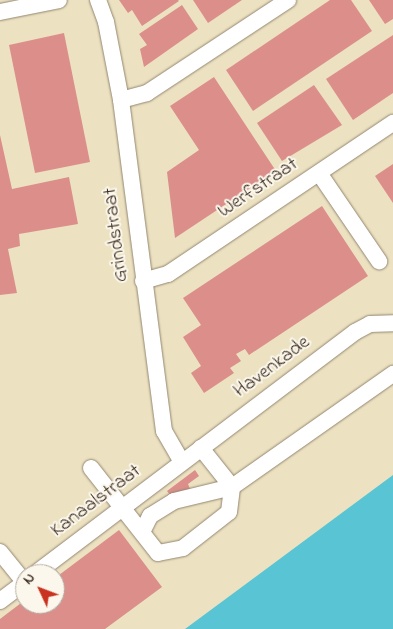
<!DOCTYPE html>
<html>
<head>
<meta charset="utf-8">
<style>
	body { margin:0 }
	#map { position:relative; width:393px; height:629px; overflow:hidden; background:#ece2c2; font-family:"Indie Flower",sans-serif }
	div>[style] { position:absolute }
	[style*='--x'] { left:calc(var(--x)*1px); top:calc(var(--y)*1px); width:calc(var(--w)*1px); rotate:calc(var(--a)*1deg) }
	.water>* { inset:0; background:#59c4d4 }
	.building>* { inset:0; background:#dc8f8a }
	.roads { filter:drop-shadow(0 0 1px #948670) drop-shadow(0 0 1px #948670) }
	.minor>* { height:16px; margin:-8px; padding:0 8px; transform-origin:8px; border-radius:8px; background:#fff }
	span { translate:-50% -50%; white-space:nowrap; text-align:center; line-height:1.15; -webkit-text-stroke:4px #fbf7ec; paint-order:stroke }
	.street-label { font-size:20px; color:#3b2a1e }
	.north { position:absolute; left:15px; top:564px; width:50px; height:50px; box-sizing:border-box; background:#fbf7ec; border:1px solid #aea59a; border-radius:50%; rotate:313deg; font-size:14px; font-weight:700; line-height:20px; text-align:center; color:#3b2a1e }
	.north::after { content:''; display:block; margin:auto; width:18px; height:22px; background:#c8321e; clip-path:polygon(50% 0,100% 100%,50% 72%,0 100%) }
</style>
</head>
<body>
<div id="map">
	<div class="water">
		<div style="clip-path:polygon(393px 475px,393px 629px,185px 629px)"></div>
	</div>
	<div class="building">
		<div style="clip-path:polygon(119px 0,178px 0,179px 1px,142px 26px,132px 10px,128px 13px)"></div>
		<div style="clip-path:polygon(193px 0,242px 0,208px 23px)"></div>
		<div style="clip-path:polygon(330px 0,351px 0,372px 31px,253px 111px,226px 70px)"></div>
		<div style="clip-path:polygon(369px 0,393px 0,393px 19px,385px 24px)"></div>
		<div style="clip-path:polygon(182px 5px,198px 29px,144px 67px,140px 49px,147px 45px,139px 34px)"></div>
		<div style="clip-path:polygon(64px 33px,90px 162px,35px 173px,9px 45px)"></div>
		<div style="clip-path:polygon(393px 35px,393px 93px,353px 120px,326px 79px)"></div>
		<div style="clip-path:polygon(214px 77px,276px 171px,175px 238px,167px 172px,199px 150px,170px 106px)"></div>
		<div style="clip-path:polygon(314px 85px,342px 125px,282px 161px,257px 123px)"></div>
		<div style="clip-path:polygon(0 135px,12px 189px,69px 177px,78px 224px,19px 234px,20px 246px,8px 249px,17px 293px,0 295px)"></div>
		<div style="clip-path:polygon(393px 164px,393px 203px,375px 176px)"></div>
		<div style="clip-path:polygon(322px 206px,368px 276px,249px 355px,245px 349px,236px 354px,241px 361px,230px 368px,234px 373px,204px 393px,191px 373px,201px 366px,183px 337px,201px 325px,183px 298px)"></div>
		<div style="clip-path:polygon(195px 470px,199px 476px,188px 484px,190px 489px,171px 496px,167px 491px)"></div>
		<div style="clip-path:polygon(119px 530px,162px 587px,105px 629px,0 629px,0 619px,25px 600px,25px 604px,55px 604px,55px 578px)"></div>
	</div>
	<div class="roads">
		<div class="minor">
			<div style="--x:98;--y:0;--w:23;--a:70"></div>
			<div style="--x:106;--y:22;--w:79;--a:79.1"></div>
			<div style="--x:121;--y:100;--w:334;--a:82.6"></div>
			<div style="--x:164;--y:431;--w:36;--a:60"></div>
			<div style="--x:0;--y:12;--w:60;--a:-11.5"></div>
			<div style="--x:121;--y:100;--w:27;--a:-15"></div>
			<div style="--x:147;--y:93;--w:169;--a:-33.4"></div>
			<div style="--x:319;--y:173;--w:107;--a:55.7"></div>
			<div style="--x:143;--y:281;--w:26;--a:-16"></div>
			<div style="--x:168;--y:274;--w:271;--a:-33.9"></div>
			<div style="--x:91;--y:468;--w:108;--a:51.8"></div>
			<div style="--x:158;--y:553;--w:25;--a:-11"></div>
			<div style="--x:183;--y:548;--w:58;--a:-38"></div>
			<div style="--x:229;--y:512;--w:25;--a:-83"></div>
			<div style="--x:232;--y:487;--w:197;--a:-35.1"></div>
			<div style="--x:142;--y:532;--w:18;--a:-63"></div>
			<div style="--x:150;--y:516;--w:28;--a:-32"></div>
			<div style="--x:174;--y:501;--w:60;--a:-13.6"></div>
			<div style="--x:232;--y:487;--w:50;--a:-128.5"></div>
			<div style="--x:0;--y:552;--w:38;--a:51"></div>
			<div style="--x:35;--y:574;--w:401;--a:-37.1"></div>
			<div style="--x:355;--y:332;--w:17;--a:-28"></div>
			<div style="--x:370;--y:324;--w:23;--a:-2"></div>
			<div style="--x:0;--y:601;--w:31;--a:-37"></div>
		</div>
	</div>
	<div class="street-label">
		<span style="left:258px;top:188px;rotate:-34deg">Werfstraat</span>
		<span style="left:116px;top:235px;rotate:-97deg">Grindstraat</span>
		<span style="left:272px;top:367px;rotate:-37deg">Havenkade</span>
		<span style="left:96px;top:501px;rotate:-37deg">Kanaalstraat</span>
	</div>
	<div class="north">N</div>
</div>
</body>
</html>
